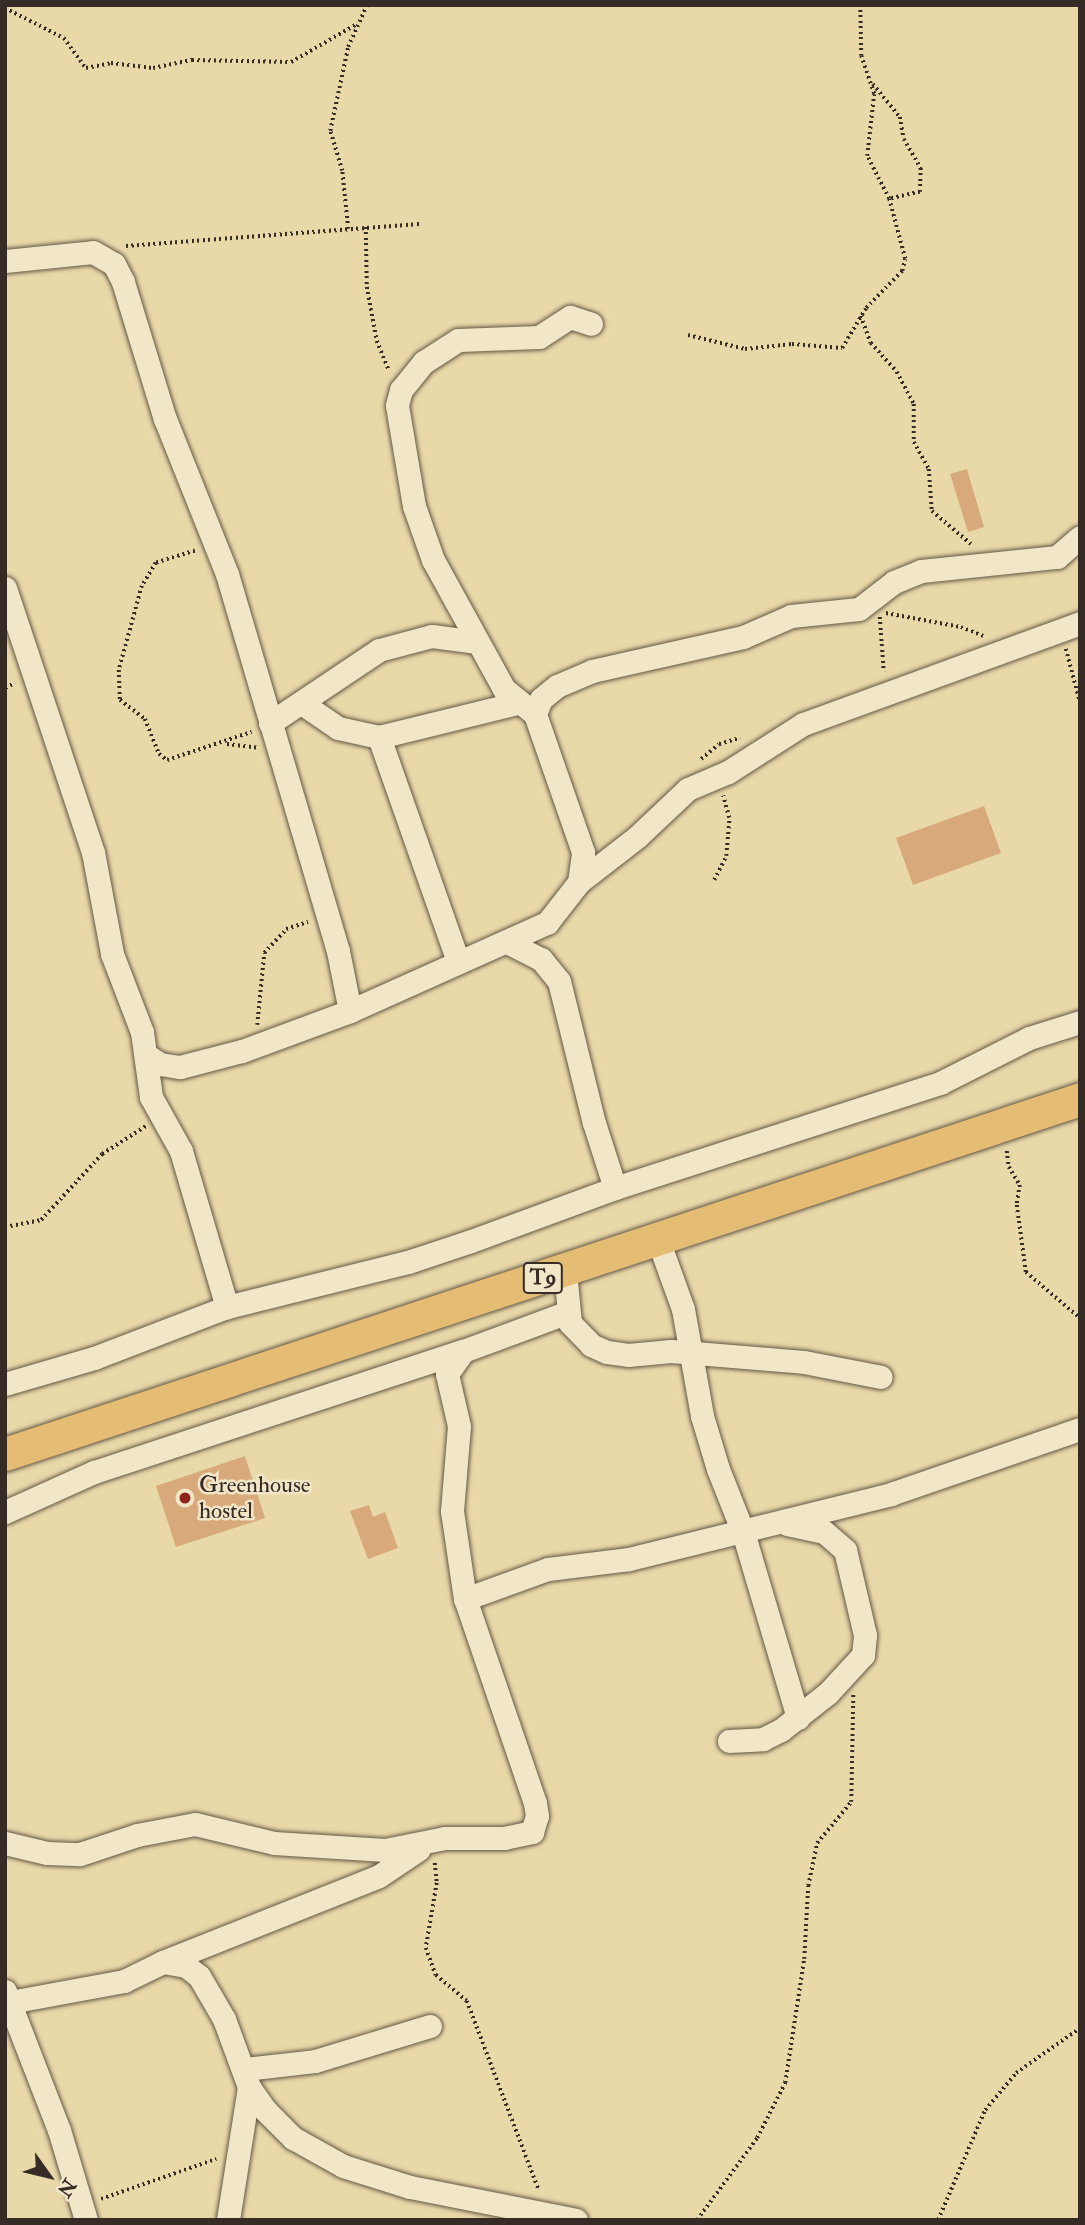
<!DOCTYPE html>
<html>
<head>
<meta charset="utf-8">
<style>
	body { margin:0 }
	#map { position:relative; width:1085px; height:2225px; overflow:hidden; background:#e9d9a9; font-family:"IM FELL Double Pica",serif }
	div>[style] { position:absolute }
	[style*='--x'] { left:calc(var(--x)*1px); top:calc(var(--y)*1px); width:calc(var(--w)*1px); rotate:calc(var(--a)*1deg) }
	.building>* { inset:0; background:#d8a97a }
	.path>* { height:3.5px; margin-top:-1.75px; transform-origin:0; background:repeating-linear-gradient(90deg,#372c25 0 2px,transparent 0 5.5px) }
	.roads { filter:drop-shadow(0 0 2px #645746) drop-shadow(0 0 2px #645746) }
	.minor>* { height:23px; margin:-11.5px; padding:0 11.5px; transform-origin:11.5px; border-radius:11.5px; background:#f1e6c7 }
	.highway>* { height:33px; margin:-16.5px; padding:0 16.5px; transform-origin:16.5px; border-radius:16.5px; background:#e4bc74 }
	.dots>* { width:19px; height:19px; translate:-50% -50%; box-sizing:border-box; border:4px solid #f1e6c7; border-radius:50% }
	span { translate:-50% -50%; white-space:nowrap; text-align:center; line-height:1.15; -webkit-text-stroke:5px #f1e6c7; paint-order:stroke }
	.shield-label span { padding:2px 5px; background:#f1e6c7; border:2px solid; border-radius:5px; -webkit-text-stroke-width:0 }
	.shield-label { font-size:21px; color:#372c25; font-weight:700 }
	.poi-label { font-size:23px; color:#372c25 }
	.left { translate:0 -50%; text-align:left }
	.frame { position:absolute; inset:0; border:7px solid #372c25; pointer-events:none }
	.north { position:absolute; left:14px; top:2141px; width:70px; height:70px; -webkit-text-stroke:5px #f1e6c7; paint-order:stroke; rotate:124deg; font-size:19px; font-weight:700; line-height:28px; text-align:center; color:#372c25 }
	.north::after { content:''; display:block; margin:auto; width:24px; height:32px; background:#372c25; clip-path:polygon(50% 0,100% 100%,50% 72%,0 100%) }
</style>
</head>
<body>
<div id="map">
	<div class="building">
		<div style="clip-path:polygon(967px 469px,984px 527px,968px 532px,950px 474px)"></div>
		<div style="clip-path:polygon(984px 806px,1001px 853px,913px 885px,896px 838px)"></div>
		<div style="clip-path:polygon(245px 1456px,265px 1518px,176px 1547px,156px 1486px)"></div>
		<div style="clip-path:polygon(369px 1505px,373px 1517px,385px 1512px,398px 1548px,368px 1559px,350px 1511px)"></div>
	</div>
	<div class="path">
		<div style="--x:5;--y:8;--w:66;--a:27"></div>
		<div style="--x:64;--y:38;--w:37;--a:54"></div>
		<div style="--x:86;--y:68;--w:25;--a:-11"></div>
		<div style="--x:111;--y:63;--w:42;--a:6.8"></div>
		<div style="--x:153;--y:68;--w:40;--a:-12"></div>
		<div style="--x:192;--y:60;--w:99;--a:1.2"></div>
		<div style="--x:291;--y:62;--w:74;--a:-30"></div>
		<div style="--x:873;--y:84;--w:43;--a:50.7"></div>
		<div style="--x:900;--y:117;--w:22;--a:80"></div>
		<div style="--x:904;--y:139;--w:34;--a:60"></div>
		<div style="--x:921;--y:168;--w:24;--a:92"></div>
		<div style="--x:920;--y:192;--w:32;--a:167"></div>
		<div style="--x:366;--y:227;--w:60;--a:89"></div>
		<div style="--x:367;--y:287;--w:55;--a:79.5"></div>
		<div style="--x:377;--y:341;--w:32;--a:68"></div>
		<div style="--x:348;--y:229;--w:58;--a:-95.9"></div>
		<div style="--x:342;--y:171;--w:42;--a:-106.7"></div>
		<div style="--x:330;--y:131;--w:86;--a:-77.9"></div>
		<div style="--x:348;--y:47;--w:46;--a:-65.7"></div>
		<div style="--x:126;--y:246;--w:294;--a:-4.3"></div>
		<div style="--x:861;--y:316;--w:29;--a:70"></div>
		<div style="--x:871;--y:343;--w:39;--a:48"></div>
		<div style="--x:897;--y:372;--w:36;--a:62"></div>
		<div style="--x:914;--y:404;--w:38;--a:90"></div>
		<div style="--x:914;--y:442;--w:31;--a:61"></div>
		<div style="--x:929;--y:469;--w:42;--a:85.9"></div>
		<div style="--x:932;--y:511;--w:51;--a:40.2"></div>
		<div style="--x:688;--y:335;--w:59;--a:13.8"></div>
		<div style="--x:745;--y:349;--w:47;--a:-6.1"></div>
		<div style="--x:792;--y:344;--w:50;--a:4.6"></div>
		<div style="--x:842;--y:348;--w:47;--a:-59"></div>
		<div style="--x:866;--y:308;--w:52;--a:-45.8"></div>
		<div style="--x:902;--y:271;--w:12;--a:-76"></div>
		<div style="--x:905;--y:259;--w:62;--a:-104.9"></div>
		<div style="--x:889;--y:199;--w:48;--a:-117.1"></div>
		<div style="--x:867;--y:156;--w:62;--a:-83.6"></div>
		<div style="--x:874;--y:94;--w:40;--a:-108.9"></div>
		<div style="--x:861;--y:56;--w:51;--a:-91.1"></div>
		<div style="--x:195;--y:551;--w:41;--a:162.9"></div>
		<div style="--x:156;--y:563;--w:27;--a:121"></div>
		<div style="--x:142;--y:586;--w:87;--a:105.3"></div>
		<div style="--x:119;--y:670;--w:30;--a:88"></div>
		<div style="--x:120;--y:700;--w:31;--a:37"></div>
		<div style="--x:145;--y:719;--w:38;--a:68"></div>
		<div style="--x:159;--y:754;--w:10;--a:37"></div>
		<div style="--x:167;--y:760;--w:89;--a:-18.4"></div>
		<div style="--x:886;--y:613;--w:76;--a:10.6"></div>
		<div style="--x:961;--y:627;--w:24;--a:22"></div>
		<div style="--x:880;--y:617;--w:55;--a:85.8"></div>
		<div style="--x:1066;--y:649;--w:55;--a:75.2"></div>
		<div style="--x:5;--y:688;--w:11;--a:-27"></div>
		<div style="--x:227;--y:744;--w:31;--a:7"></div>
		<div style="--x:701;--y:759;--w:23;--a:-40"></div>
		<div style="--x:719;--y:744;--w:22;--a:-16"></div>
		<div style="--x:714;--y:880;--w:27;--a:-63"></div>
		<div style="--x:726;--y:856;--w:38;--a:-85"></div>
		<div style="--x:729;--y:818;--w:23;--a:-105"></div>
		<div style="--x:257;--y:1025;--w:72;--a:-84.4"></div>
		<div style="--x:264;--y:953;--w:33;--a:-47"></div>
		<div style="--x:286;--y:929;--w:23;--a:-18"></div>
		<div style="--x:1007;--y:1151;--w:16;--a:83"></div>
		<div style="--x:1009;--y:1167;--w:21;--a:59"></div>
		<div style="--x:1020;--y:1185;--w:20;--a:99"></div>
		<div style="--x:1017;--y:1205;--w:68;--a:82.3"></div>
		<div style="--x:1026;--y:1272;--w:71;--a:40.4"></div>
		<div style="--x:5;--y:1227;--w:37;--a:-11"></div>
		<div style="--x:41;--y:1220;--w:90;--a:-47.3"></div>
		<div style="--x:102;--y:1154;--w:52;--a:-32.5"></div>
		<div style="--x:435;--y:1863;--w:20;--a:84"></div>
		<div style="--x:437;--y:1883;--w:66;--a:99.6"></div>
		<div style="--x:426;--y:1948;--w:29;--a:70"></div>
		<div style="--x:436;--y:1975;--w:40;--a:40"></div>
		<div style="--x:467;--y:2001;--w:203;--a:69.2"></div>
		<div style="--x:101;--y:2199;--w:122;--a:-19.2"></div>
		<div style="--x:697;--y:2220;--w:102;--a:-53.8"></div>
		<div style="--x:757;--y:2138;--w:62;--a:-63"></div>
		<div style="--x:785;--y:2083;--w:125;--a:-81.3"></div>
		<div style="--x:804;--y:1959;--w:73;--a:-86.9"></div>
		<div style="--x:808;--y:1886;--w:44;--a:-78.2"></div>
		<div style="--x:817;--y:1843;--w:53;--a:-50.3"></div>
		<div style="--x:851;--y:1802;--w:107;--a:-88.9"></div>
		<div style="--x:938;--y:2220;--w:120;--a:-66.9"></div>
		<div style="--x:985;--y:2110;--w:48;--a:-50"></div>
		<div style="--x:1016;--y:2073;--w:78;--a:-35.1"></div>
	</div>
	<div class="roads">
		<div class="minor">
			<div style="--x:5;--y:261;--w:88;--a:-5.8"></div>
			<div style="--x:93;--y:252;--w:24;--a:30"></div>
			<div style="--x:114;--y:264;--w:20;--a:63"></div>
			<div style="--x:123;--y:282;--w:143;--a:73"></div>
			<div style="--x:165;--y:419;--w:167;--a:68.2"></div>
			<div style="--x:227;--y:574;--w:393;--a:73.6"></div>
			<div style="--x:338;--y:951;--w:61;--a:78.7"></div>
			<div style="--x:5;--y:588;--w:278;--a:71.6"></div>
			<div style="--x:93;--y:852;--w:104;--a:79.4"></div>
			<div style="--x:112;--y:954;--w:84;--a:69"></div>
			<div style="--x:142;--y:1032;--w:66;--a:82.1"></div>
			<div style="--x:151;--y:1097;--w:62;--a:60.9"></div>
			<div style="--x:181;--y:1151;--w:163;--a:73.6"></div>
			<div style="--x:303;--y:704;--w:42;--a:34.4"></div>
			<div style="--x:338;--y:728;--w:42;--a:12.4"></div>
			<div style="--x:379;--y:737;--w:142;--a:-13.8"></div>
			<div style="--x:535;--y:714;--w:40;--a:-141"></div>
			<div style="--x:504;--y:689;--w:147;--a:-118.8"></div>
			<div style="--x:433;--y:560;--w:57;--a:-109.4"></div>
			<div style="--x:414;--y:506;--w:102;--a:-99.6"></div>
			<div style="--x:397;--y:405;--w:16;--a:-75"></div>
			<div style="--x:401;--y:390;--w:36;--a:-51"></div>
			<div style="--x:424;--y:362;--w:40;--a:-32.9"></div>
			<div style="--x:458;--y:340;--w:81;--a:-2.1"></div>
			<div style="--x:539;--y:337;--w:37;--a:-33"></div>
			<div style="--x:570;--y:317;--w:22;--a:18"></div>
			<div style="--x:270;--y:723;--w:131;--a:-33.8"></div>
			<div style="--x:379;--y:650;--w:55;--a:-14.8"></div>
			<div style="--x:432;--y:636;--w:44;--a:7.8"></div>
			<div style="--x:379;--y:737;--w:238;--a:70.6"></div>
			<div style="--x:579;--y:882;--w:73;--a:-37.8"></div>
			<div style="--x:637;--y:837;--w:70;--a:-43.3"></div>
			<div style="--x:688;--y:789;--w:43;--a:-23"></div>
			<div style="--x:728;--y:772;--w:89;--a:-32.6"></div>
			<div style="--x:803;--y:724;--w:295;--a:-20"></div>
			<div style="--x:507;--y:942;--w:38;--a:27"></div>
			<div style="--x:541;--y:959;--w:28;--a:51"></div>
			<div style="--x:559;--y:981;--w:146;--a:76.2"></div>
			<div style="--x:594;--y:1123;--w:68;--a:72.1"></div>
			<div style="--x:146;--y:1055;--w:17;--a:33"></div>
			<div style="--x:160;--y:1064;--w:20;--a:9"></div>
			<div style="--x:180;--y:1067;--w:64;--a:-14.5"></div>
			<div style="--x:242;--y:1051;--w:115;--a:-20.3"></div>
			<div style="--x:350;--y:1011;--w:216;--a:-24.1"></div>
			<div style="--x:547;--y:923;--w:52;--a:-52"></div>
			<div style="--x:579;--y:882;--w:30;--a:-82"></div>
			<div style="--x:583;--y:852;--w:146;--a:-109.2"></div>
			<div style="--x:535;--y:714;--w:16;--a:-68"></div>
			<div style="--x:541;--y:699;--w:21;--a:-39"></div>
			<div style="--x:557;--y:686;--w:38;--a:-23"></div>
			<div style="--x:592;--y:671;--w:155;--a:-12.7"></div>
			<div style="--x:743;--y:637;--w:52;--a:-23.6"></div>
			<div style="--x:791;--y:616;--w:68;--a:-5.9"></div>
			<div style="--x:859;--y:609;--w:44;--a:-37.6"></div>
			<div style="--x:894;--y:582;--w:29;--a:-22"></div>
			<div style="--x:921;--y:571;--w:137;--a:-5.9"></div>
			<div style="--x:1057;--y:557;--w:30;--a:-41"></div>
			<div style="--x:658;--y:1240;--w:73;--a:70.1"></div>
			<div style="--x:683;--y:1309;--w:109;--a:79.9"></div>
			<div style="--x:702;--y:1416;--w:55;--a:73.2"></div>
			<div style="--x:718;--y:1469;--w:68;--a:68.4"></div>
			<div style="--x:743;--y:1532;--w:194;--a:73.5"></div>
			<div style="--x:565;--y:1271;--w:52;--a:84.5"></div>
			<div style="--x:570;--y:1323;--w:30;--a:46"></div>
			<div style="--x:591;--y:1345;--w:17;--a:24"></div>
			<div style="--x:607;--y:1352;--w:21;--a:8"></div>
			<div style="--x:628;--y:1355;--w:43;--a:-5.3"></div>
			<div style="--x:671;--y:1351;--w:133;--a:4.7"></div>
			<div style="--x:804;--y:1362;--w:78;--a:11"></div>
			<div style="--x:5;--y:1384;--w:93;--a:-16.3"></div>
			<div style="--x:94;--y:1358;--w:142;--a:-21"></div>
			<div style="--x:227;--y:1307;--w:187;--a:-14"></div>
			<div style="--x:408;--y:1262;--w:66;--a:-18.4"></div>
			<div style="--x:471;--y:1241;--w:153;--a:-20.2"></div>
			<div style="--x:615;--y:1188;--w:342;--a:-17.9"></div>
			<div style="--x:940;--y:1083;--w:100;--a:-26.8"></div>
			<div style="--x:1029;--y:1038;--w:53;--a:-17.4"></div>
			<div style="--x:5;--y:1512;--w:98;--a:-24.2"></div>
			<div style="--x:94;--y:1472;--w:388;--a:-18.2"></div>
			<div style="--x:465;--y:1599;--w:88;--a:-19.9"></div>
			<div style="--x:548;--y:1569;--w:82;--a:-7"></div>
			<div style="--x:629;--y:1559;--w:270;--a:-13.9"></div>
			<div style="--x:891;--y:1494;--w:200;--a:-19"></div>
			<div style="--x:729;--y:1741;--w:34;--a:-3"></div>
			<div style="--x:763;--y:1739;--w:20;--a:-27"></div>
			<div style="--x:781;--y:1730;--w:60;--a:-38.2"></div>
			<div style="--x:828;--y:1693;--w:52;--a:-47.4"></div>
			<div style="--x:863;--y:1655;--w:20;--a:-84"></div>
			<div style="--x:865;--y:1635;--w:87;--a:-103.2"></div>
			<div style="--x:845;--y:1550;--w:28;--a:-139"></div>
			<div style="--x:824;--y:1532;--w:38;--a:-168"></div>
			<div style="--x:5;--y:1843;--w:43;--a:13.4"></div>
			<div style="--x:47;--y:1853;--w:33;--a:2"></div>
			<div style="--x:80;--y:1854;--w:60;--a:-18.4"></div>
			<div style="--x:137;--y:1835;--w:59;--a:-10.7"></div>
			<div style="--x:195;--y:1824;--w:81;--a:13.5"></div>
			<div style="--x:274;--y:1843;--w:111;--a:3.6"></div>
			<div style="--x:385;--y:1850;--w:61;--a:-11.3"></div>
			<div style="--x:445;--y:1838;--w:59;--a:0"></div>
			<div style="--x:504;--y:1838;--w:29;--a:-12"></div>
			<div style="--x:532;--y:1832;--w:17;--a:-73"></div>
			<div style="--x:537;--y:1816;--w:13;--a:-99"></div>
			<div style="--x:535;--y:1803;--w:216;--a:-108.9"></div>
			<div style="--x:465;--y:1599;--w:89;--a:-98.4"></div>
			<div style="--x:452;--y:1511;--w:85;--a:-85.3"></div>
			<div style="--x:459;--y:1426;--w:53;--a:-103"></div>
			<div style="--x:447;--y:1374;--w:28;--a:-55"></div>
			<div style="--x:463;--y:1351;--w:110;--a:-20.3"></div>
			<div style="--x:163;--y:1962;--w:232;--a:-21.7"></div>
			<div style="--x:379;--y:1876;--w:48;--a:-34"></div>
			<div style="--x:5;--y:1991;--w:149;--a:68.8"></div>
			<div style="--x:59;--y:2130;--w:94;--a:73.3"></div>
			<div style="--x:10;--y:2002;--w:116;--a:-10.4"></div>
			<div style="--x:124;--y:1981;--w:43;--a:-26"></div>
			<div style="--x:163;--y:1962;--w:23;--a:10"></div>
			<div style="--x:186;--y:1966;--w:16;--a:38"></div>
			<div style="--x:199;--y:1976;--w:50;--a:59.8"></div>
			<div style="--x:224;--y:2019;--w:72;--a:69.8"></div>
			<div style="--x:249;--y:2087;--w:135;--a:99"></div>
			<div style="--x:245;--y:2069;--w:70;--a:-6.5"></div>
			<div style="--x:315;--y:2061;--w:120;--a:-16.9"></div>
			<div style="--x:249;--y:2087;--w:28;--a:55"></div>
			<div style="--x:265;--y:2110;--w:40;--a:45"></div>
			<div style="--x:293;--y:2138;--w:57;--a:29.2"></div>
			<div style="--x:343;--y:2166;--w:70;--a:17.4"></div>
			<div style="--x:410;--y:2187;--w:169;--a:11.2"></div>
		</div>
		<div class="highway">
			<div style="--x:5;--y:1454;--w:1132;--a:-18.27"></div>
		</div>
	</div>
	<div class="dots">
		<div style="left:185px;top:1498px;background:#8f2418"></div>
	</div>
	<div class="shield-label">
		<span style="left:543px;top:1278px">T9</span>
	</div>
	<div class="poi-label">
		<span class="left" style="left:199px;top:1498px">Greenhouse<br>hostel</span>
	</div>
	<div class="frame"></div>
	<div class="north">N</div>
</div>
</body>
</html>
